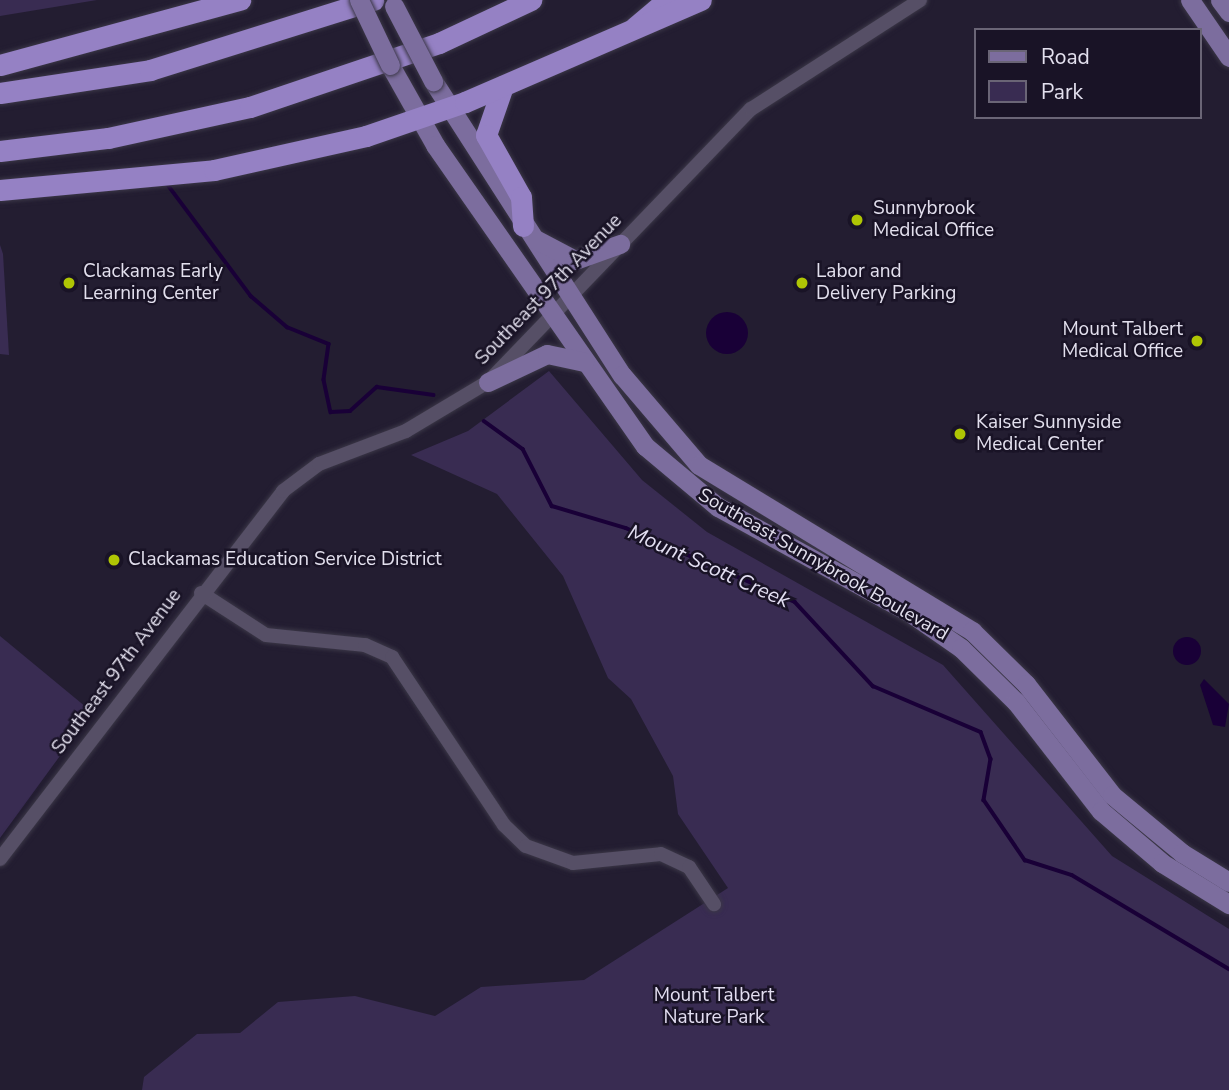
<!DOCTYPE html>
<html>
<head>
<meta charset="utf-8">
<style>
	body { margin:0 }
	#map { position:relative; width:1229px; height:1090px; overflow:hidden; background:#231d31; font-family:"Nunito Sans",sans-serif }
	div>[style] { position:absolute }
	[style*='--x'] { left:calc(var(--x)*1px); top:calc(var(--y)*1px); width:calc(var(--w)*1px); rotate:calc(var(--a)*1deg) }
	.green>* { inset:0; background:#392c52 }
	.water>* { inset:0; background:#190037 }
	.round { border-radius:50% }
	.stream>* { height:3.5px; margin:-1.75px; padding:0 1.75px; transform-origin:1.75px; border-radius:1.75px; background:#190037 }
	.roads { filter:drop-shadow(0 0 2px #3b3747) drop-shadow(0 0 2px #3b3747) }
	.minor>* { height:14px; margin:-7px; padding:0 7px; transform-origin:7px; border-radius:7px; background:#564f66 }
	.major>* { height:19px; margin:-9.5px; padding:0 9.5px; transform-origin:9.5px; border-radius:9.5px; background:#7c6d9e }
	.highway>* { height:21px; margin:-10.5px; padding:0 10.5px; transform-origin:10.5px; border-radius:10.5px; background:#9581c4 }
	.bridges { filter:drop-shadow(0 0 2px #3b3747) drop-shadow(0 0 2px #3b3747) }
	.major-bridge>* { height:19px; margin:-9.5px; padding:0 9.5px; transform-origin:9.5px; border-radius:9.5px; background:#7c6d9e }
	.dots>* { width:19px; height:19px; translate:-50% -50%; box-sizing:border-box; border:4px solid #191326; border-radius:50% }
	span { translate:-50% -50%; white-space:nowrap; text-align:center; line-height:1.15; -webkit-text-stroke:5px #191326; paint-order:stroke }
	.poi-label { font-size:19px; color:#e3e0ee }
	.left { translate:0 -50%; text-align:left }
	.right { translate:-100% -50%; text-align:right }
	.street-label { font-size:19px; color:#e3e0ee }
	.park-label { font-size:19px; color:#e3def1 }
	.water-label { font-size:21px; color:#e3dff2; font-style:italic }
	.legend { position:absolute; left:974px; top:28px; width:228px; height:91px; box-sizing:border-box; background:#191326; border:2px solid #6a6576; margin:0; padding:9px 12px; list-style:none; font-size:21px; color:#e3e0ee }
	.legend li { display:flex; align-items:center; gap:14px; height:35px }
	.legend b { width:35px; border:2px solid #6a6576 }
</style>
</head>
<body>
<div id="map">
	<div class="green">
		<div style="clip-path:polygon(0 0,97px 0,0 16px)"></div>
		<div style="clip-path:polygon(0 245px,3px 254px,9px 355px,0 354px)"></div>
		<div style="clip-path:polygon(549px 371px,642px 480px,707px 532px,943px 665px,1112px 856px,1229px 929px,1229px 1090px,142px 1090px,144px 1077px,197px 1034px,240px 1033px,278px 1002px,355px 996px,435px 1016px,481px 987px,584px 980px,728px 888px,678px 814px,673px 776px,631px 699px,608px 678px,563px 576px,497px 494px,411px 455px,468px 431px)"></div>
		<div style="clip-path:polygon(0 636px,92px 712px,0 838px)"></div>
	</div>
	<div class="water">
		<div class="round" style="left:706px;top:312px;width:42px;height:42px"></div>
		<div class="round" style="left:1173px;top:637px;width:28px;height:28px"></div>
		<div style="clip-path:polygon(1204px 679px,1229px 704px,1225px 727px,1213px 725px,1200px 685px)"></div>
	</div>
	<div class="stream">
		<div style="--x:165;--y:181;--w:144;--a:53.2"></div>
		<div style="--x:251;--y:296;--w:48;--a:40.7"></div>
		<div style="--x:287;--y:327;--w:45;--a:22"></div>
		<div style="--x:329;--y:344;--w:36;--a:98"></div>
		<div style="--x:324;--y:380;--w:33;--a:78"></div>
		<div style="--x:331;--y:412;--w:19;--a:-3"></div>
		<div style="--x:350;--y:411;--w:36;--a:-42"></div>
		<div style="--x:377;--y:387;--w:57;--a:8.1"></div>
		<div style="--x:484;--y:421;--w:48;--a:35.7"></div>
		<div style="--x:523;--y:449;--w:64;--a:63"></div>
		<div style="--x:552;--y:506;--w:77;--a:16.6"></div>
		<div style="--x:626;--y:528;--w:184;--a:23.6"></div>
		<div style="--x:795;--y:602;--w:115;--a:47.1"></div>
		<div style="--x:873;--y:686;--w:117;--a:23.1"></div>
		<div style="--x:981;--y:732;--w:29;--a:70"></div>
		<div style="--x:991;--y:759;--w:42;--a:99.7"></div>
		<div style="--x:984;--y:800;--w:73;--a:55.7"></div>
		<div style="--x:1025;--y:860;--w:49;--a:17.7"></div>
		<div style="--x:1072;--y:875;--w:183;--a:30.9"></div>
	</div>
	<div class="roads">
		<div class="minor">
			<div style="--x:201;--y:593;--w:77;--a:32.9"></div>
			<div style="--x:266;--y:635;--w:100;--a:5.8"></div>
			<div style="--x:365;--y:645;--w:30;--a:24"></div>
			<div style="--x:392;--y:657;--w:202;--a:56.3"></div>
			<div style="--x:504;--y:825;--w:30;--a:44"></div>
			<div style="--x:526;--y:846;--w:50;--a:19.9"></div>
			<div style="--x:573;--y:863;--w:88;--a:-5.8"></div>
			<div style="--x:661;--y:854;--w:31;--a:25"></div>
			<div style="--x:689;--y:867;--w:45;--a:56"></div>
			<div style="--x:0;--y:859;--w:464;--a:-52.4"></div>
			<div style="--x:283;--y:491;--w:45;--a:-36.9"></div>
			<div style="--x:319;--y:464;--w:93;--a:-20.8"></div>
			<div style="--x:406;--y:431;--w:96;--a:-30.9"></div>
			<div style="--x:488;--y:382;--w:379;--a:-46.1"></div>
			<div style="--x:751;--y:109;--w:201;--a:-32.8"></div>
		</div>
		<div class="major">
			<div style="--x:1190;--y:0;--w:69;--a:55.6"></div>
			<div style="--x:1220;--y:0;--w:15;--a:53"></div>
			<div style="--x:390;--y:65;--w:92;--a:60.6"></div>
			<div style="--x:435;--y:145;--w:367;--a:55.1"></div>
			<div style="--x:645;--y:446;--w:95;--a:39.9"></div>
			<div style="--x:718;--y:507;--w:218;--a:28.8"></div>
			<div style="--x:909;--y:612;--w:63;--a:34.7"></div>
			<div style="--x:961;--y:648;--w:77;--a:44.5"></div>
			<div style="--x:1016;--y:702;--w:138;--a:52.1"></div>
			<div style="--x:1101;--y:811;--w:80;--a:40.4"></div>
			<div style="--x:1162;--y:863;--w:79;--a:31.5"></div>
			<div style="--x:433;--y:81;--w:350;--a:57.3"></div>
			<div style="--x:622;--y:375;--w:118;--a:49.5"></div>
			<div style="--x:699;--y:465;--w:320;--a:31.3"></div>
			<div style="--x:972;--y:631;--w:76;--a:44.5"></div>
			<div style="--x:1026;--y:684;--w:140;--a:52.2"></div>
			<div style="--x:1112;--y:795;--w:91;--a:39.6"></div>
			<div style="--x:1182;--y:853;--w:55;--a:31.7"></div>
			<div style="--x:535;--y:239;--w:45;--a:27.7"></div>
			<div style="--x:575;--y:260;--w:48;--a:-19.6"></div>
			<div style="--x:488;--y:382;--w:65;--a:-25.4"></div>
			<div style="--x:547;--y:354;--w:38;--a:12"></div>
		</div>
		<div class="highway">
			<div style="--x:635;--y:27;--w:42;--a:-40.2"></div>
			<div style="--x:0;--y:65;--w:249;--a:-15.2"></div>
			<div style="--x:503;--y:86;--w:52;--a:109.1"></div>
			<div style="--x:486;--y:135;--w:71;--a:60.6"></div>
			<div style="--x:521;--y:197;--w:29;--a:86"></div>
			<div style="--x:0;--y:93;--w:152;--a:-8.7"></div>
			<div style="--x:150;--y:70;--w:234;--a:-17.4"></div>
			<div style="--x:0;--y:151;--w:109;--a:-6.9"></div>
			<div style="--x:108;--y:138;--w:145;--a:-12.3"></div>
			<div style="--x:250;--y:107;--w:200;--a:-18.7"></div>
			<div style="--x:439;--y:43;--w:102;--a:-25.1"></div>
			<div style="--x:0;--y:190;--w:215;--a:-5.3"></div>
			<div style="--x:214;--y:170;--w:156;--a:-12.6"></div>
			<div style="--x:366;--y:136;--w:105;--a:-19"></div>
			<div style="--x:465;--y:102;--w:257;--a:-23.4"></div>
		</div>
	</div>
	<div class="bridges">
		<div class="major-bridge">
			<div style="--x:359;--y:0;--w:72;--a:64.5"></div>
			<div style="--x:394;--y:6;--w:85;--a:62.5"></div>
		</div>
	</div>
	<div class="dots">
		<div style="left:857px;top:220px;background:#afc504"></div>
		<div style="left:69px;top:283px;background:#afc504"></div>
		<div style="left:802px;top:283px;background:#afc504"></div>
		<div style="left:1197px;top:341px;background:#afc504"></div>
		<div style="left:960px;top:434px;background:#afc504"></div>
		<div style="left:114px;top:560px;background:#afc504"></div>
	</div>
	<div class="poi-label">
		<span class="left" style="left:873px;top:220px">Sunnybrook<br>Medical Office</span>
		<span class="left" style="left:83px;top:283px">Clackamas Early<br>Learning Center</span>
		<span class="left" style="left:816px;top:283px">Labor and<br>Delivery Parking</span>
		<span class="right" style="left:1183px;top:341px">Mount Talbert<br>Medical Office</span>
		<span class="left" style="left:976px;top:434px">Kaiser Sunnyside<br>Medical Center</span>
		<span class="left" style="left:128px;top:560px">Clackamas Education Service District</span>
	</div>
	<div class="street-label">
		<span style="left:549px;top:290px;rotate:-46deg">Southeast 97th Avenue</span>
		<span style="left:823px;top:565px;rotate:30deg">Southeast Sunnybrook Boulevard</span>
		<span style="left:117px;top:672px;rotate:-53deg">Southeast 97th Avenue</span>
	</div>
	<div class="park-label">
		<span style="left:714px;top:1007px">Mount Talbert<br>Nature Park</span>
	</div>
	<div class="water-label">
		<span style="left:709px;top:566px;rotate:24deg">Mount Scott Creek</span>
	</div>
	<ul class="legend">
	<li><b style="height:9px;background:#7c6d9e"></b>Road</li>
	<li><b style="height:19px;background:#392c52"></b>Park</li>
	</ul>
</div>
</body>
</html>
